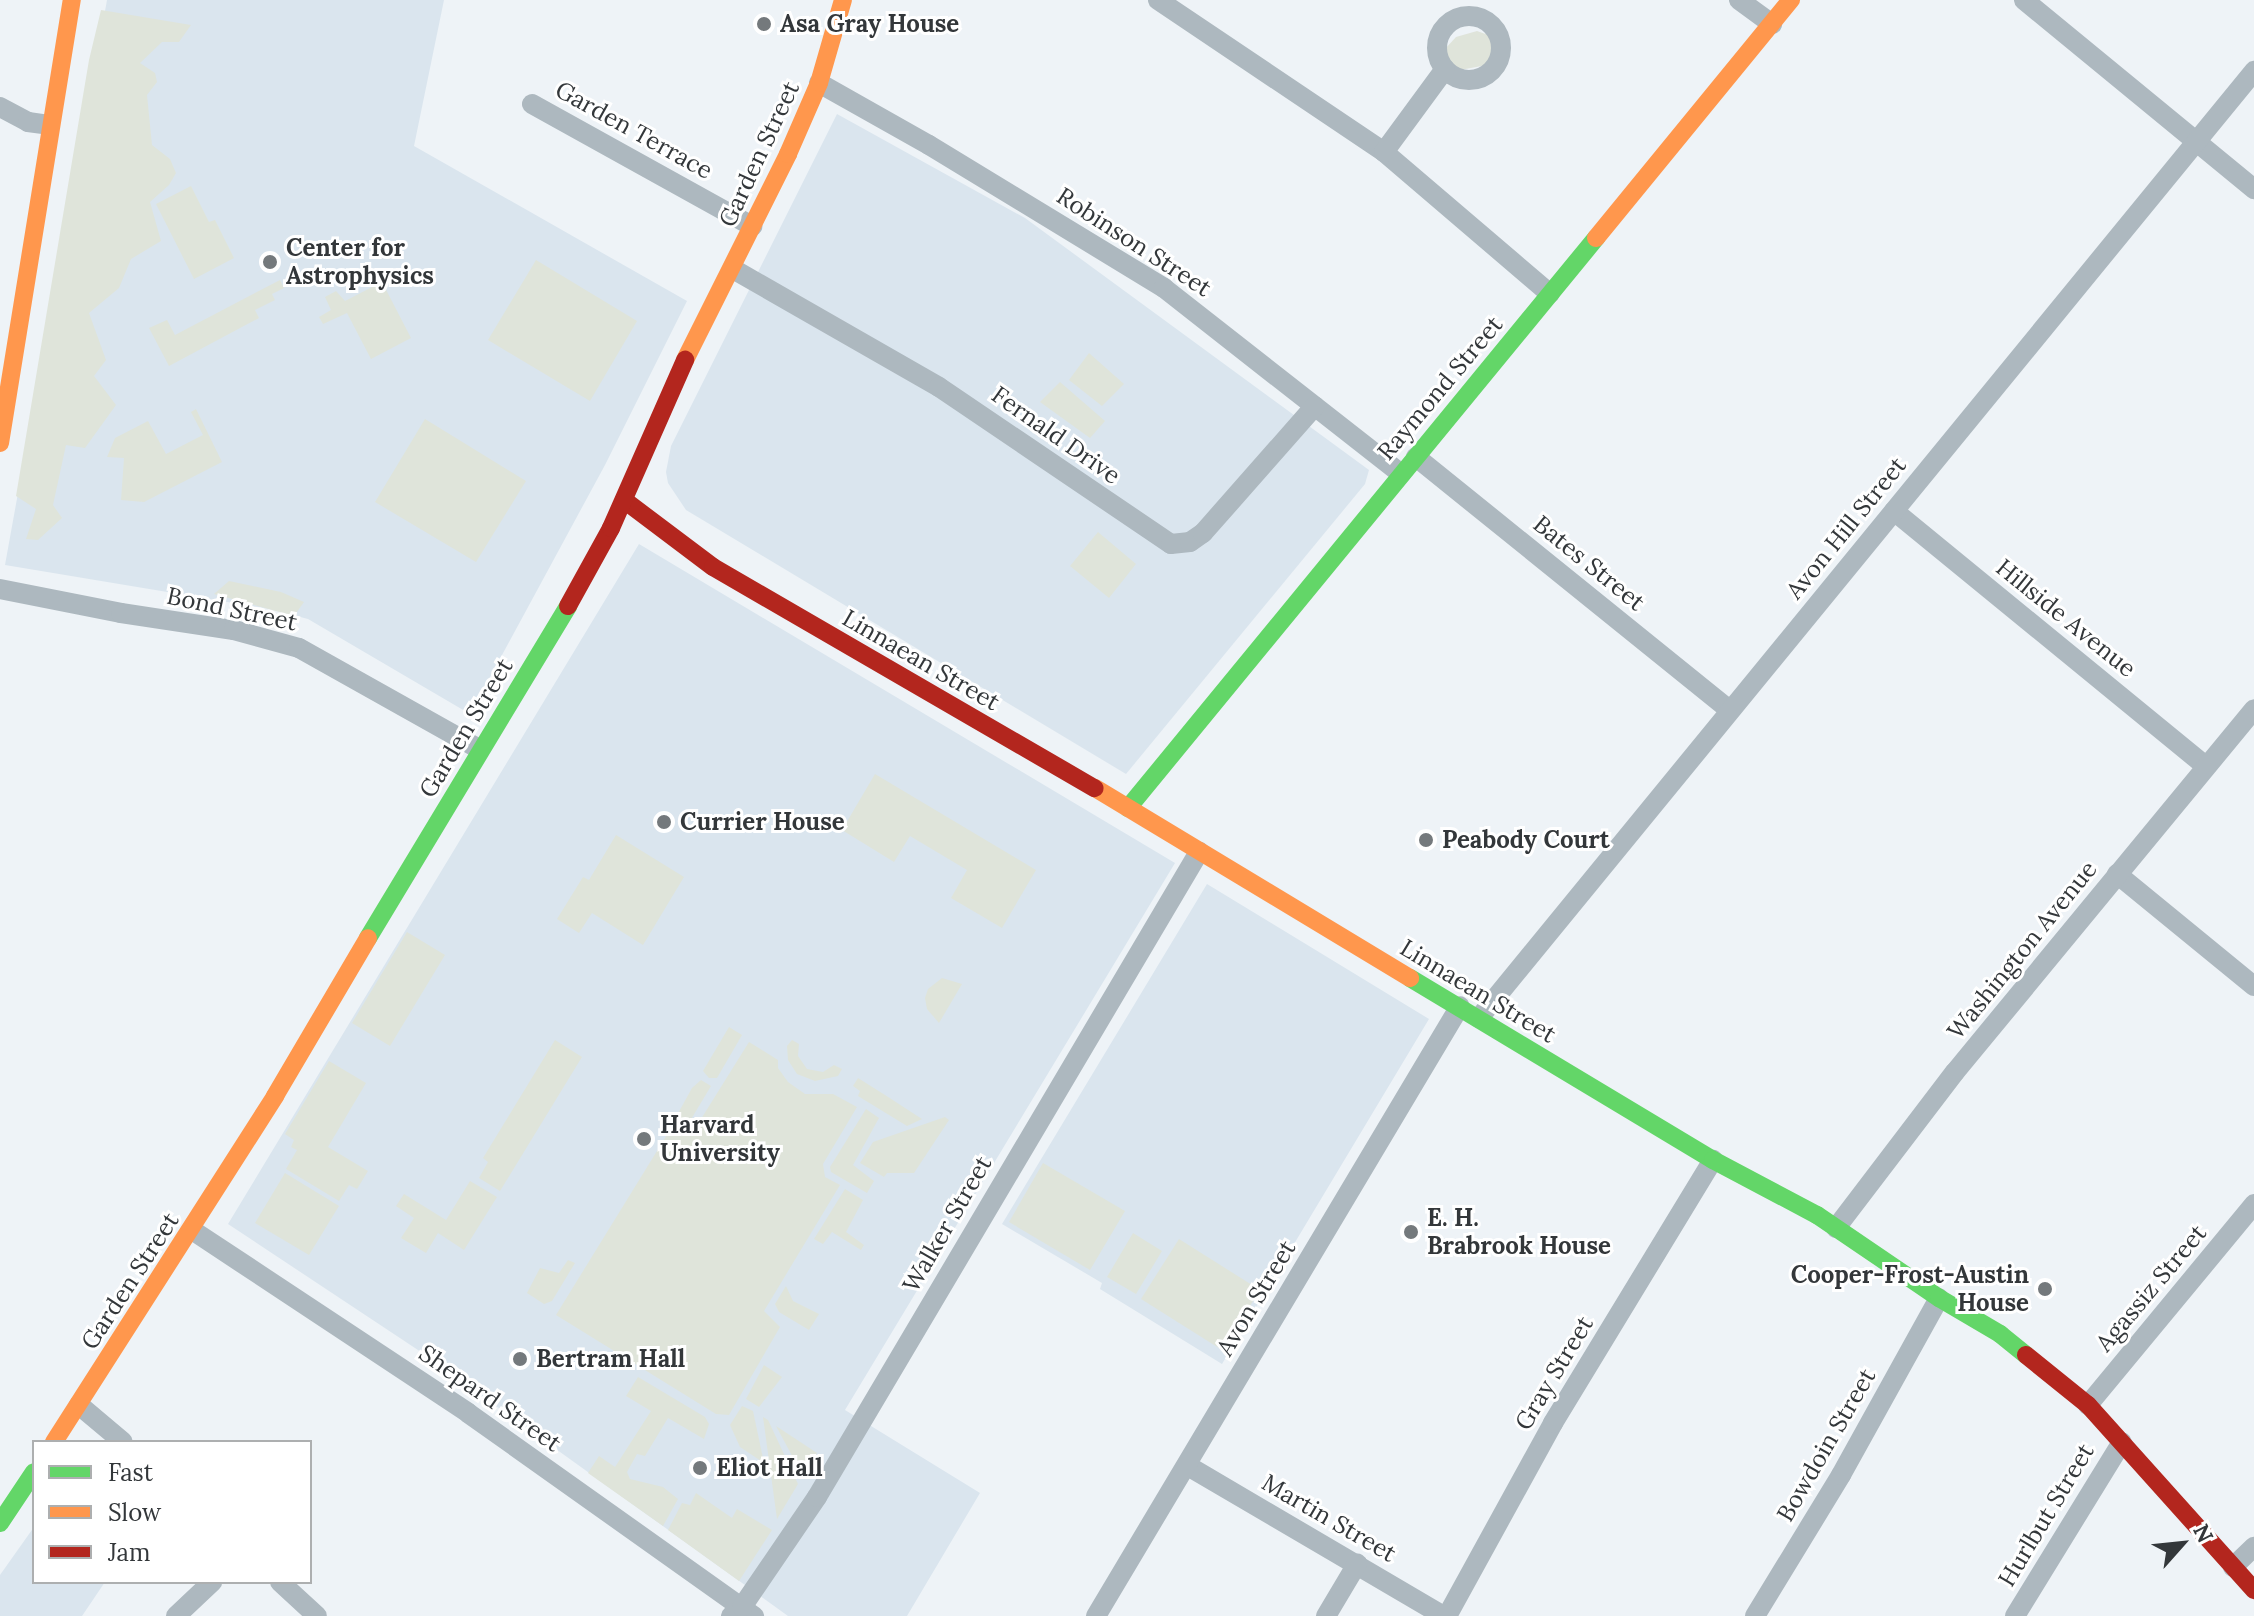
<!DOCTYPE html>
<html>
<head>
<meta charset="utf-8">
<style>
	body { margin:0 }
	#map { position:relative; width:2254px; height:1616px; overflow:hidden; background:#eef3f7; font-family:Lora,serif }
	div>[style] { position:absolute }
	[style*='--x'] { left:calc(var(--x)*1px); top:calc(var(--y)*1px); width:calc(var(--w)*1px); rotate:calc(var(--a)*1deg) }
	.built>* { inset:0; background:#dae5ee }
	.green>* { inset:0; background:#dfe4da }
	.street>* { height:20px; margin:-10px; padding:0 10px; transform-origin:10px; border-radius:10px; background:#adb8bf }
	.street>.ring { margin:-10px; padding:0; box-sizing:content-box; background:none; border:20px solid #adb8bf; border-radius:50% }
	.fast>* { height:18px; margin:-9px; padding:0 9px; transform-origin:9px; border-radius:9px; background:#63d668 }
	.slow>* { height:18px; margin:-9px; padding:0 9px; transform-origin:9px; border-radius:9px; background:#ff974d }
	.jam>* { height:18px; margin:-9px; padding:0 9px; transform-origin:9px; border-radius:9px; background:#b3261e }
	.dots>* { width:22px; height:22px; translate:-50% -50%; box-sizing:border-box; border:4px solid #fff; border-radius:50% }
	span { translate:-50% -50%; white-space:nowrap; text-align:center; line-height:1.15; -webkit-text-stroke:6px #fff; paint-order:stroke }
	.poi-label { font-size:24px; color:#33373a; font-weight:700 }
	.left { translate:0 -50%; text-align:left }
	.right { translate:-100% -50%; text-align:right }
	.street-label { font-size:24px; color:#33373a }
	.legend { position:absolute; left:32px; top:1440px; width:280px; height:144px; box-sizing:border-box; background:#fff; border:2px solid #adafb0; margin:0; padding:10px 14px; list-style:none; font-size:24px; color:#33373a }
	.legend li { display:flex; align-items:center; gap:16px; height:40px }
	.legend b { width:40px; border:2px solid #adafb0 }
	.north { position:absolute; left:2142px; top:1504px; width:80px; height:80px; -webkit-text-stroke:6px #fff; paint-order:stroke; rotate:63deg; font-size:22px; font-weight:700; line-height:32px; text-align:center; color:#33373a }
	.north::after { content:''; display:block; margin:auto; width:28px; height:36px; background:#33373a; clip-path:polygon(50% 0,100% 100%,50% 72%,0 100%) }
</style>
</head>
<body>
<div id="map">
	<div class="built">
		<div style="clip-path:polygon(107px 0,444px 0,414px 146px,687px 301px,605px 465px,470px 714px,308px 619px,270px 609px,5px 565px)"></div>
		<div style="clip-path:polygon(837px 114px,1025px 218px,1369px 470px,1365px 484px,1126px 774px,686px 510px,668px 483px,666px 472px,671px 446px)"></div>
		<div style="clip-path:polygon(639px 544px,1175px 863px,845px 1410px,980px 1493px,907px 1616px,788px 1616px,421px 1352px,228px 1224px)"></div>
		<div style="clip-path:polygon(1207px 884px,1429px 1019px,1222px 1364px,1100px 1289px,1102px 1283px,1002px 1224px)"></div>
		<div style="clip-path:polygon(34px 1527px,34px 1582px,105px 1582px,82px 1616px,0 1616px,0 1575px)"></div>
	</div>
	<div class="green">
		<div style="clip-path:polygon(101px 10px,191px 25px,179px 42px,162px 42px,140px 63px,155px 73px,157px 82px,147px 95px,152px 145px,170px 159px,176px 173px,169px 185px,150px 202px,161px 241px,131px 259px,119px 288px,89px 313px,106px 360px,94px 376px,116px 405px,85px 448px,66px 445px,53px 505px,62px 518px,38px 540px,26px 539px,36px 509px,16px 496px,89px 60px)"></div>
		<div style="clip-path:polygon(1477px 31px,1491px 36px,1497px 55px,1487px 65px,1460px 70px,1450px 64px,1445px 49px,1456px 37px)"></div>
		<div style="clip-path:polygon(191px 186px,209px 222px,215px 220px,234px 258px,194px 279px,156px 204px)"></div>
		<div style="clip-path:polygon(536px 260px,637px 321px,590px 401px,488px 340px)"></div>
		<div style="clip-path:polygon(280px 280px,284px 288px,272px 294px,275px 300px,255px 310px,259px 318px,169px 366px,149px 328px,167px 320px,175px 335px)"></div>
		<div style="clip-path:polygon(382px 282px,411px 338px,371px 359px,347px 313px,323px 324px,319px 317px,331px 310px,325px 297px,336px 291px,345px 301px)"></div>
		<div style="clip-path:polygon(1089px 353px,1124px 384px,1102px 406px,1069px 380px)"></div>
		<div style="clip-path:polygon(1060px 382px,1105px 421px,1090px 438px,1040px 402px)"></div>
		<div style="clip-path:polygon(196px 409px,222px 462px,144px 502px,121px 500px,124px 458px,107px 457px,115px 438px,148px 421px,166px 454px,203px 435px,191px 412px)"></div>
		<div style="clip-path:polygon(425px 419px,526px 481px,476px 562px,375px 502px)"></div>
		<div style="clip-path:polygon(1098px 532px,1136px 564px,1109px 598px,1070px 566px)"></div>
		<div style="clip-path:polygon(229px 581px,281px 592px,304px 602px,294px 616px,214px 594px)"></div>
		<div style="clip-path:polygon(875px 774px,1036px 870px,1002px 928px,951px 898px,967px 870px,910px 836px,894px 862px,842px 830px)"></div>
		<div style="clip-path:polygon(616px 835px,684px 877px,643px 945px,592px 913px,579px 933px,557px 919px,583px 877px,589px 880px)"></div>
		<div style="clip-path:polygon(407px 932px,445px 955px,390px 1046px,352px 1023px)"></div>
		<div style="clip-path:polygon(942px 978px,962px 984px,939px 1023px,927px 1009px,925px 998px,928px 989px)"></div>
		<div style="clip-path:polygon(729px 1027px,742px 1035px,717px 1078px,709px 1078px,703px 1071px)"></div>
		<div style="clip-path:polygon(555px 1040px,582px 1057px,500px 1191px,479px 1178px,488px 1162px,483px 1158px)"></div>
		<div style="clip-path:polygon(792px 1040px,799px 1044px,798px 1056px,807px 1069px,823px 1072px,834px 1065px,842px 1069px,838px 1076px,815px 1081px,797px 1074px,788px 1060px,787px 1046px)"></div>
		<div style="clip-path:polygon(749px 1042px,778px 1060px,778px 1068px,788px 1082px,805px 1094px,833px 1094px,857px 1107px,823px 1164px,825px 1177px,840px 1185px,764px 1311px,780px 1327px,729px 1415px,716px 1414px,556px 1315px,673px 1125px,681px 1130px,696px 1127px)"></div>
		<div style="clip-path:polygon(329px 1061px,366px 1083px,328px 1147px,368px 1171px,357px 1189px,349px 1185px,339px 1201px,286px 1169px,297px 1150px,291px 1147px,294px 1140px,285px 1134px)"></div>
		<div style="clip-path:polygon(858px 1078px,885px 1095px,922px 1119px,907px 1126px,858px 1096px,860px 1091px,853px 1086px)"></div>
		<div style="clip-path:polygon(701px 1080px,711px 1086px,690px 1121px,676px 1117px,692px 1088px)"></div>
		<div style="clip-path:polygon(866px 1109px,879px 1118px,853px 1165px,874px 1181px,867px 1193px,831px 1172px,830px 1167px)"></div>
		<div style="clip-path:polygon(945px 1117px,949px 1120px,914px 1173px,887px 1173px,884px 1177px,860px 1163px,873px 1142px)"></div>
		<div style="clip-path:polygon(1043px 1163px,1125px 1211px,1090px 1270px,1009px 1222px)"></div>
		<div style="clip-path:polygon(285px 1173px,339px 1206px,309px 1255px,255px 1223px)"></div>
		<div style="clip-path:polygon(470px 1181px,497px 1197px,464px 1250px,438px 1233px,426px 1253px,401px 1238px,414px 1218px,396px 1206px,404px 1194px,446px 1220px)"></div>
		<div style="clip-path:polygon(845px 1189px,863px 1200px,846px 1232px,864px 1245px,861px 1250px,832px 1232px,823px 1244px,814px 1239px)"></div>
		<div style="clip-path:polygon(1133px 1233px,1162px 1251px,1136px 1294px,1107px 1277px)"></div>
		<div style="clip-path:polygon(1179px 1239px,1260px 1290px,1222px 1350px,1141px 1299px)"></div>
		<div style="clip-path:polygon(568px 1260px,575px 1263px,552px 1301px,544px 1304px,527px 1293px,540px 1268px,559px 1273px)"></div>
		<div style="clip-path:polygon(786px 1286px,793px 1301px,819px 1314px,809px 1330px,779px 1312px,775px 1304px)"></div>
		<div style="clip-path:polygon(764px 1365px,782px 1377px,759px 1407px,746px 1399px)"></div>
		<div style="clip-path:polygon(638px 1377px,705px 1417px,709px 1424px,704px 1439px,668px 1418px,645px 1456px,637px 1454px,627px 1472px,630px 1479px,663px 1487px,678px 1499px,663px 1526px,588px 1473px,599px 1456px,615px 1467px,651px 1411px,626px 1396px)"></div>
		<div style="clip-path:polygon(742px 1406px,753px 1411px,764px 1463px,740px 1447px,730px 1425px)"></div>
		<div style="clip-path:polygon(763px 1417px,768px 1420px,798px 1484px,777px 1519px)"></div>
		<div style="clip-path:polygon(776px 1426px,817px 1453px,803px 1476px)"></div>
		<div style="clip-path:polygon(696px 1493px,732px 1518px,737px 1509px,772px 1530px,739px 1581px,668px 1530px,682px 1503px,690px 1505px)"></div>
	</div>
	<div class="street">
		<div style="--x:1158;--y:0;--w:272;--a:33.9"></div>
		<div style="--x:1384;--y:152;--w:218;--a:40.5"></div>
		<div style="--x:1739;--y:0;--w:41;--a:36"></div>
		<div style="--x:2024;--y:0;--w:298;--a:39.4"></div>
		<div class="ring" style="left:1437px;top:16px;width:44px;height:44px"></div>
		<div style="--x:819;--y:83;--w:126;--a:29.4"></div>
		<div style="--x:929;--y:145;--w:275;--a:31.3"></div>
		<div style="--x:1164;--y:288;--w:301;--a:38.1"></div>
		<div style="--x:532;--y:104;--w:252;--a:29"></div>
		<div style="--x:0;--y:107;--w:32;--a:28"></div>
		<div style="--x:28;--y:122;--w:21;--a:8"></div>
		<div style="--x:1384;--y:152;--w:103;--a:-53.7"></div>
		<div style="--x:733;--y:269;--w:237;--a:29.8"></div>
		<div style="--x:939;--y:387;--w:280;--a:34.1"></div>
		<div style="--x:1171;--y:544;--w:19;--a:-6"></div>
		<div style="--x:1190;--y:542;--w:16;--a:-35"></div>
		<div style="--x:1203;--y:533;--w:169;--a:-48.6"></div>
		<div style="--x:1416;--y:457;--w:402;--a:38.9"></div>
		<div style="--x:1894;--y:511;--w:403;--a:39.3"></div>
		<div style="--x:0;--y:589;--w:123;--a:11.2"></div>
		<div style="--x:121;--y:613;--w:114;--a:8.6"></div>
		<div style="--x:234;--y:630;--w:67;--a:15.5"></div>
		<div style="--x:299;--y:648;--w:206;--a:29.3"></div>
		<div style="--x:2117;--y:874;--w:177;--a:39.3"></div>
		<div style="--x:1479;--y:1018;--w:1224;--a:-50.7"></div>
		<div style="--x:1836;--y:1228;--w:196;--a:-52.7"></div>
		<div style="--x:1955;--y:1072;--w:470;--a:-50.5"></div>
		<div style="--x:192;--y:1230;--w:331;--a:33.5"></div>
		<div style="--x:468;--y:1413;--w:351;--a:35.4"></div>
		<div style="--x:79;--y:1405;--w:57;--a:40.1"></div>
		<div style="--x:2088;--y:1405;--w:261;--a:-50.4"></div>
		<div style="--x:1188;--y:1466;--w:297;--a:30.4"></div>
		<div style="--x:2233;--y:1567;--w:29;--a:-44"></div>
		<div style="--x:280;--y:1582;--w:50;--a:42.6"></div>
		<div style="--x:176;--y:1616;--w:50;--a:-43.4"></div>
		<div style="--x:731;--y:1616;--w:14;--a:-39"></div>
		<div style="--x:742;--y:1607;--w:133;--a:-55.7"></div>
		<div style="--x:817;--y:1497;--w:750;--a:-59.36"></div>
		<div style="--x:1096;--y:1616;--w:710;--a:-59.17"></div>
		<div style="--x:1326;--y:1616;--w:61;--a:-59.2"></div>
		<div style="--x:1447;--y:1616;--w:220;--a:-61.2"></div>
		<div style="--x:1553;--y:1423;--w:308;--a:-58.7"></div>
		<div style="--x:1755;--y:1616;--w:165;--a:-58.6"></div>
		<div style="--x:1841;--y:1475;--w:202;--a:-61"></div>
		<div style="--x:2015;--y:1616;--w:204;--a:-58.4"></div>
	</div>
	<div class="fast">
		<div style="--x:1128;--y:808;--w:738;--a:-50.61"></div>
		<div style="--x:368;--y:938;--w:388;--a:-58.9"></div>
		<div style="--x:1410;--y:978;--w:353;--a:31"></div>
		<div style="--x:1713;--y:1160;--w:118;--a:27.9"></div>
		<div style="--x:1817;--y:1215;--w:148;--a:34.2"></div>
		<div style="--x:1939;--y:1298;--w:71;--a:30.5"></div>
		<div style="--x:2000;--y:1334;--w:33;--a:39"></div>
		<div style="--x:0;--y:1523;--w:61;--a:-56.3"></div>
	</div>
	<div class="slow">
		<div style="--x:1596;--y:238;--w:308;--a:-50.7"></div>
		<div style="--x:685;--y:360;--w:230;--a:-63.4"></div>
		<div style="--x:788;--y:154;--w:77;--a:-66.4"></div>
		<div style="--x:819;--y:83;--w:86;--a:-73.9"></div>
		<div style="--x:0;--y:443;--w:449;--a:-80.8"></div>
		<div style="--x:1095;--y:788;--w:368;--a:31.1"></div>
		<div style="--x:54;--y:1442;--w:411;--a:-57.4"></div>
		<div style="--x:275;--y:1096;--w:183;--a:-59.5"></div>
	</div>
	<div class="jam">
		<div style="--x:624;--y:500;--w:111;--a:37"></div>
		<div style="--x:713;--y:567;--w:441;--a:30.1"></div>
		<div style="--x:568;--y:606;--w:89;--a:-61.1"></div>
		<div style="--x:611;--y:528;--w:184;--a:-66.2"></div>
		<div style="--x:2026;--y:1355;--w:80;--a:38.9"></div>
		<div style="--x:2088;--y:1405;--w:249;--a:48.1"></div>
	</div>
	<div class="dots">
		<div style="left:764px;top:24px;background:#74797c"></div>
		<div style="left:270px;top:262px;background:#74797c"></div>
		<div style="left:664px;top:822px;background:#74797c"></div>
		<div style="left:1426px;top:840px;background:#74797c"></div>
		<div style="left:644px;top:1139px;background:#74797c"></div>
		<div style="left:1411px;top:1232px;background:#74797c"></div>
		<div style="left:2045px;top:1289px;background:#74797c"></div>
		<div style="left:520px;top:1359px;background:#74797c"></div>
		<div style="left:700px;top:1468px;background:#74797c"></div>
	</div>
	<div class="poi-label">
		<span class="left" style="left:780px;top:24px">Asa Gray House</span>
		<span class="left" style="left:286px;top:262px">Center for<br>Astrophysics</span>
		<span class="left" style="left:680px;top:822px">Currier House</span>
		<span class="left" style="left:1442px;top:840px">Peabody Court</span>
		<span class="left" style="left:660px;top:1139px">Harvard<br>University</span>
		<span class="left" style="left:1427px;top:1232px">E. H.<br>Brabrook House</span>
		<span class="right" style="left:2029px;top:1289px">Cooper-Frost-Austin<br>House</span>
		<span class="left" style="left:536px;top:1359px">Bertram Hall</span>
		<span class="left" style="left:716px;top:1468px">Eliot Hall</span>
	</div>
	<div class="street-label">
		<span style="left:634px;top:130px;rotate:29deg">Garden Terrace</span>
		<span style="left:759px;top:154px;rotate:-65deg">Garden Street</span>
		<span style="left:1134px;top:242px;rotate:33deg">Robinson Street</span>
		<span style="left:1440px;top:388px;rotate:-50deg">Raymond Street</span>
		<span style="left:1056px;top:435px;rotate:35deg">Fernald Drive</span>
		<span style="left:1846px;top:528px;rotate:-51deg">Avon Hill Street</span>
		<span style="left:1589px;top:563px;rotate:39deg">Bates Street</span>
		<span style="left:232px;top:609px;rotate:12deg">Bond Street</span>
		<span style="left:2066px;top:618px;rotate:39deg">Hillside Avenue</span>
		<span style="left:921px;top:660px;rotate:30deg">Linnaean Street</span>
		<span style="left:466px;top:728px;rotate:-59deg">Garden Street</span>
		<span style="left:2022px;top:950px;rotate:-51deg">Washington Avenue</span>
		<span style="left:1478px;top:991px;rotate:31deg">Linnaean Street</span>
		<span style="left:947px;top:1224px;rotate:-60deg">Walker Street</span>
		<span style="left:130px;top:1281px;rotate:-57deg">Garden Street</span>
		<span style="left:2151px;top:1288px;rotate:-50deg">Agassiz Street</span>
		<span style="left:1256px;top:1298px;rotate:-59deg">Avon Street</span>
		<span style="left:1554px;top:1373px;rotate:-59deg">Gray Street</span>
		<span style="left:490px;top:1398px;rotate:35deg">Shepard Street</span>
		<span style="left:1826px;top:1445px;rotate:-60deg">Bowdoin Street</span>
		<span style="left:2046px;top:1515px;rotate:-59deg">Hurlbut Street</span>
		<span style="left:1329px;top:1518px;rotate:30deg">Martin Street</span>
	</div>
	<ul class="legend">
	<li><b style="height:10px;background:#63d668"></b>Fast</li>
	<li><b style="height:10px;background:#ff974d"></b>Slow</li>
	<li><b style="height:10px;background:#b3261e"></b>Jam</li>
	</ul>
	<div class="north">N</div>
</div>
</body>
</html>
